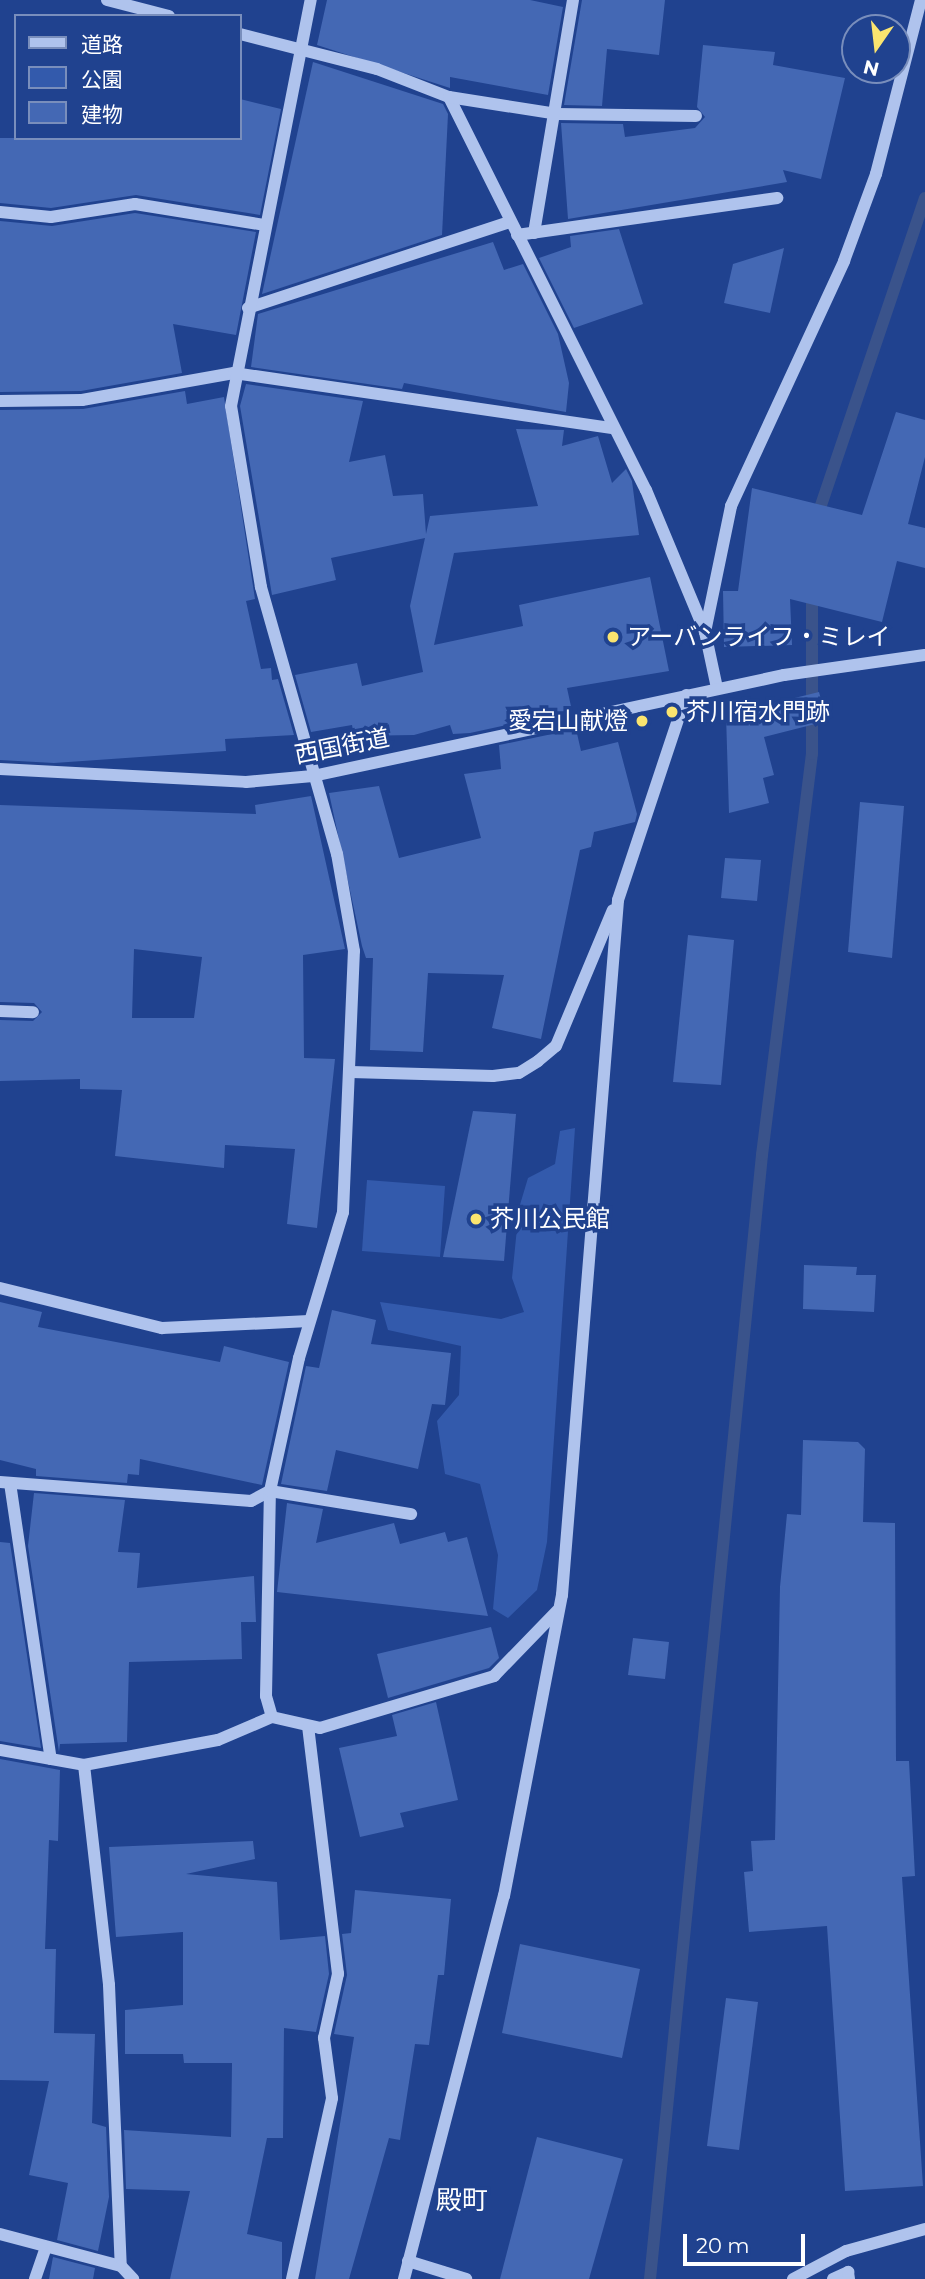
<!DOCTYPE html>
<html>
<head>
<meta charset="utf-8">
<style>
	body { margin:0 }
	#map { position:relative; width:925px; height:2279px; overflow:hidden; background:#20428f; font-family:Montserrat,"Noto Sans JP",sans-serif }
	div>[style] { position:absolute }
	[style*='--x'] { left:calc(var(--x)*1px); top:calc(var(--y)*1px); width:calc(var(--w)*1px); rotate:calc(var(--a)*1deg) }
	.green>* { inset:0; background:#335aac }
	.stream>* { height:12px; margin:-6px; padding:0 6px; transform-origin:6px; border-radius:6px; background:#3a538b }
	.building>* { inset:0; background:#4468b4 }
	.minor>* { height:12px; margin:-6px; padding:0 6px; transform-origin:6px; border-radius:6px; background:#afc3ed }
	.dots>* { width:19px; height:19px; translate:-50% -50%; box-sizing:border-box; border:4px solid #20428f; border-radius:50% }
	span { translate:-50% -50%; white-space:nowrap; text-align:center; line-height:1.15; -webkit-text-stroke:7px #20428f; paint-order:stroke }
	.poi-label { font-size:24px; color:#fff }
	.left { translate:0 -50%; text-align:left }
	.right { translate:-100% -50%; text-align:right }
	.street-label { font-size:24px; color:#fff }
	.neighbourhood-label { font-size:26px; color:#fff }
	.legend { position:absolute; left:14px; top:14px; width:228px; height:126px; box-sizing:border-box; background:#20428f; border:2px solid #798ebc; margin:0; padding:9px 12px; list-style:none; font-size:21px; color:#fff }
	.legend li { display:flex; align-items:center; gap:14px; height:35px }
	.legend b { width:35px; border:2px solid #798ebc }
	.north { position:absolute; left:841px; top:14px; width:70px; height:70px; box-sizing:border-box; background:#20428f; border:2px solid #798ebc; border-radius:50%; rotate:194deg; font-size:19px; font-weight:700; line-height:28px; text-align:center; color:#fff }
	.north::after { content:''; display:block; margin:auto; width:24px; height:32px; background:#fae46f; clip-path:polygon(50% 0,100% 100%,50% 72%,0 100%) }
	.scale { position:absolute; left:683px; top:2234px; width:122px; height:32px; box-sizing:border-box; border:4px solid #fff; border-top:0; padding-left:9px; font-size:21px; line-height:24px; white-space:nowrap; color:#fff; -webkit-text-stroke:5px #20428f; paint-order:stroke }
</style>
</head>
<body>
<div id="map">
	<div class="green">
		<div style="clip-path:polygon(575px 1128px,547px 1542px,537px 1590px,508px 1618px,493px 1609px,498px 1555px,480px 1484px,445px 1474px,437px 1421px,459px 1395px,461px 1346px,388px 1330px,380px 1302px,501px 1319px,524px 1312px,512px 1278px,519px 1208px,528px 1178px,555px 1164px,560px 1131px)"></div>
		<div style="clip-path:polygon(367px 1180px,445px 1186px,440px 1257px,362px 1251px)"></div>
	</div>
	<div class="stream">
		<div style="--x:816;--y:520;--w:340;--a:-71.3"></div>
		<div style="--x:650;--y:2279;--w:1130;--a:-84.31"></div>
		<div style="--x:762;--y:1155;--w:404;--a:-82.9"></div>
		<div style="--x:812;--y:754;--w:166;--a:-90"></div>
	</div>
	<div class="building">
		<div style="clip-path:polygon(327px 0,530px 0,563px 7px,548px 95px,450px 77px,450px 88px,317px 45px)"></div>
		<div style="clip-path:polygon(582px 0,665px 0,659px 55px,607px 49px,602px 106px,564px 105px)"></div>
		<div style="clip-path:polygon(703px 45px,775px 52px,773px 65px,845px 78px,821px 179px,783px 170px,787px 182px,568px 219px,561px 123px,623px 124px,625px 137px,695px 128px,705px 117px,697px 107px)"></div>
		<div style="clip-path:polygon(313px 62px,443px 104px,448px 114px,442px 235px,262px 294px)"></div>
		<div style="clip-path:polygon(240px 99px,281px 109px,260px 215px,136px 195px,51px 208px,0 203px,0 138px,240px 138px)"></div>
		<div style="clip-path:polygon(135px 213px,256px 232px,236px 335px,173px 324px,182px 373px,81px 391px,0 392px,0 221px,52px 226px)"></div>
		<div style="clip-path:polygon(619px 229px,643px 304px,574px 328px,539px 258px,571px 247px,570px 236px)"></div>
		<div style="clip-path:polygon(493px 242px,504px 270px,523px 264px,558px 334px,569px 383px,566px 412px,404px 383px,402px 389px,251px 367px,258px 314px)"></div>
		<div style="clip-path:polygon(784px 248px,770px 313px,724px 303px,733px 264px)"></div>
		<div style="clip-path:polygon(246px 384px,363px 401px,349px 462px,385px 455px,393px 496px,423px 494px,426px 534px,430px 516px,538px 506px,516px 429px,564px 430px,562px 446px,598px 436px,612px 483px,626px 469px,632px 481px,639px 535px,454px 553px,434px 645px,523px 626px,519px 605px,650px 577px,669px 671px,567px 688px,572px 711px,470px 733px,453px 734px,450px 725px,414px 735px,354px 736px,352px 725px,311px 732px,295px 675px,357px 663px,362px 686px,423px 672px,410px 606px,425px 538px,331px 558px,336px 580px,272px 595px,240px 406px)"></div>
		<div style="clip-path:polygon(185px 391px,187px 404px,224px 397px,255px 599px,246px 601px,261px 669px,271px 668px,272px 680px,278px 679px,294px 735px,225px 739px,226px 751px,54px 763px,0 760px,0 410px,83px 409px)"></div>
		<div style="clip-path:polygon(896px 412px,925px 420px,925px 457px,908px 524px,925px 528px,925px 568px,897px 561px,882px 622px,790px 599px,792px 645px,724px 647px,723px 591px,738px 591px,752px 488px,862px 515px)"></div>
		<div style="clip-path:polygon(819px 692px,827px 721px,764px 737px,774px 775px,763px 778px,769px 803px,729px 813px,726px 715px)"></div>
		<div style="clip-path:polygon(576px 729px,581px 751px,618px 742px,637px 814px,635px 822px,594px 832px,591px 847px,580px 850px,541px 1039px,492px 1028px,504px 975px,428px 973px,423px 1052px,370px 1050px,373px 958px,366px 958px,362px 946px,329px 793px,379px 786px,399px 858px,481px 838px,464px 774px,501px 769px,499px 745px)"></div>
		<div style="clip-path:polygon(evenodd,311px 796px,345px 949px,303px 955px,304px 1058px,335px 1059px,317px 1228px,287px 1224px,295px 1149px,225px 1145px,224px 1168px,115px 1156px,122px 1090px,80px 1089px,80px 1079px,0 1081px,0 1020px,33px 1021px,42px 1012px,34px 1003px,0 1002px,0 805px,256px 814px,255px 805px,311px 796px,134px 949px,202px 957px,194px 1018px,132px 1018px,134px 949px)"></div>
		<div style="clip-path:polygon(860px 802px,904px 806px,892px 958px,848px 952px)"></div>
		<div style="clip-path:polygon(725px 858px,761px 860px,757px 901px,721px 898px)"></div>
		<div style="clip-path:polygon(688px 935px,734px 940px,721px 1085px,673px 1082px)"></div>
		<div style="clip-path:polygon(473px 1111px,516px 1114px,504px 1261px,443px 1257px)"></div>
		<div style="clip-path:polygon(804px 1265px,857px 1267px,856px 1275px,876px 1275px,874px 1312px,803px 1309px)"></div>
		<div style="clip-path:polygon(0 1302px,42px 1312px,38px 1327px,220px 1362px,224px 1346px,289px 1362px,262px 1485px,140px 1459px,139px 1475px,128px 1474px,127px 1483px,36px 1476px,36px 1469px,0 1460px)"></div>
		<div style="clip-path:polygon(332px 1310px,376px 1320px,371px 1344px,451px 1353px,445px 1405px,432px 1404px,418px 1469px,336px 1450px,327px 1491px,281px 1484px,306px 1366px,319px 1368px)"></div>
		<div style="clip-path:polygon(803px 1440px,858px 1442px,865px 1449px,863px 1522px,895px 1523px,896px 1761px,909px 1761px,915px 1876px,902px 1877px,923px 2186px,845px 2191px,827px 1926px,749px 1932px,744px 1872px,753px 1871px,751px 1841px,775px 1840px,780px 1587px,787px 1514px,801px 1515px)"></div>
		<div style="clip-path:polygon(34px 1493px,125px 1500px,118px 1552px,140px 1553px,137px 1588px,254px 1576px,256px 1622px,241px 1622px,242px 1659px,129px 1662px,127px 1742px,60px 1744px,59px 1752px,28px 1546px)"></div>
		<div style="clip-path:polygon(287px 1503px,323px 1509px,316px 1543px,394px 1523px,400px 1544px,445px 1532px,448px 1542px,467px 1537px,488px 1616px,277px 1592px)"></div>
		<div style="clip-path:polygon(0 1542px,10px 1543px,41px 1748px,0 1741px)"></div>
		<div style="clip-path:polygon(491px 1627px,499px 1658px,489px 1668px,388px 1698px,377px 1654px)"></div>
		<div style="clip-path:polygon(633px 1638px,669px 1642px,665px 1679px,628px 1675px)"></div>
		<div style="clip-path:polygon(436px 1702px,458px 1800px,400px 1813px,404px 1827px,360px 1837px,339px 1748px,397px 1736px,392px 1715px)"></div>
		<div style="clip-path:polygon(0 1759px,60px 1770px,58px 1841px,49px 1840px,45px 1949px,56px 1949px,54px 2033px,95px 2034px,92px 2123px,106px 2127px,109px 2197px,98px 2251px,57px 2240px,68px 2183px,29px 2175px,49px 2081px,0 2080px)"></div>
		<div style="clip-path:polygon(253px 1841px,255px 1859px,186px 1874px,277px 1882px,280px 1940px,325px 1936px,329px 1974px,316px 2032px,284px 2028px,283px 2138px,267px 2138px,247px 2234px,282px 2242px,282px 2279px,170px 2279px,190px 2191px,126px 2189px,124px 2130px,231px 2137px,232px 2063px,184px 2063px,183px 2054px,125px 2054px,125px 2010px,183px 2005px,183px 1932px,116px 1937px,109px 1847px)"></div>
		<div style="clip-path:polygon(355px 1890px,451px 1899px,444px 1975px,438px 1975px,429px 2045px,415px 2044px,400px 2140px,389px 2138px,349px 2279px,315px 2279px,354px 2037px,334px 2034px,347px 1975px,342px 1934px,351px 1933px)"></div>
		<div style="clip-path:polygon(520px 1944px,640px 1969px,622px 2058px,502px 2033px)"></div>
		<div style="clip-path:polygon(726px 1998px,758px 2002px,739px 2150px,707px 2146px)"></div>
		<div style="clip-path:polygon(537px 2137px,623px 2159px,589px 2279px,500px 2279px)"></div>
		<div style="clip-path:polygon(53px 2257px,95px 2268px,93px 2279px,49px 2279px)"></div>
	</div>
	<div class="minor">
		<div style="--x:107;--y:0;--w:64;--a:14.5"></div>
		<div style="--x:240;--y:34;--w:141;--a:14.3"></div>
		<div style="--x:377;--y:69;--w:77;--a:21.3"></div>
		<div style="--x:449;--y:97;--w:440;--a:63.4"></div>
		<div style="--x:646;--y:490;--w:154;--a:67.4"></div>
		<div style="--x:449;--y:97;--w:109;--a:8.9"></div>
		<div style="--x:557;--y:114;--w:139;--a:0.8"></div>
		<div style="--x:0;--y:212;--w:51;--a:5.6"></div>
		<div style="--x:51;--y:217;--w:85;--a:-8.8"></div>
		<div style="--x:135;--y:204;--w:132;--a:9.2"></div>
		<div style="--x:534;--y:233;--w:236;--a:-80.5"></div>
		<div style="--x:517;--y:235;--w:263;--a:-8.1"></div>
		<div style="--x:248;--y:308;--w:276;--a:-18.2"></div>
		<div style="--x:0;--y:401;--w:82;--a:-0.7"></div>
		<div style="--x:82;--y:400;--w:154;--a:-10.1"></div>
		<div style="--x:234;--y:373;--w:382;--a:8.3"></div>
		<div style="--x:717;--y:688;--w:57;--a:-102.1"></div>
		<div style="--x:705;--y:632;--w:129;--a:-78.3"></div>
		<div style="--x:731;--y:506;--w:270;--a:-65.2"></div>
		<div style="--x:844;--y:261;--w:93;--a:-69.8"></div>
		<div style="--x:876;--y:174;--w:180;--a:-75.5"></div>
		<div style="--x:0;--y:769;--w:246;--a:3"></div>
		<div style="--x:246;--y:782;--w:67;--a:-5.1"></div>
		<div style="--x:313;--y:776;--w:482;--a:-12.1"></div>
		<div style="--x:784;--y:675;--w:142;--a:-8.1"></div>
		<div style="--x:0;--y:1011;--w:33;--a:2"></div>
		<div style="--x:351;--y:1072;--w:142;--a:1.6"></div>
		<div style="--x:493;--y:1076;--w:26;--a:-7"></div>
		<div style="--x:519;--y:1073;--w:22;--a:-32"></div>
		<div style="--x:538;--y:1061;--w:23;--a:-40"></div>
		<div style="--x:556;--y:1046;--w:147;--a:-67.3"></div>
		<div style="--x:0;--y:1288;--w:167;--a:13.9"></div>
		<div style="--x:162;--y:1328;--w:147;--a:-2.7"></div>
		<div style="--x:0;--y:1482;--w:252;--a:4.3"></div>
		<div style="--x:251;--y:1501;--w:21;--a:-28"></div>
		<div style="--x:270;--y:1491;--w:136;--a:-77.7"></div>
		<div style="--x:299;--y:1358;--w:152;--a:-73.2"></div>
		<div style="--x:343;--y:1212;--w:261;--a:-87.6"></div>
		<div style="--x:354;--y:951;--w:98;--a:-99.9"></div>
		<div style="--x:337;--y:854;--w:278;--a:-105.9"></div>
		<div style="--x:261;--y:587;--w:183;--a:-99.4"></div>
		<div style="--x:231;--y:406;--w:414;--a:-78.9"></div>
		<div style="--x:10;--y:1483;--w:279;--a:81.6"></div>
		<div style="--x:272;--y:1717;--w:49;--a:12.9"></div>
		<div style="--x:320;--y:1728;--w:182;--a:-16.6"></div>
		<div style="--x:494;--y:1676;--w:91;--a:-45.9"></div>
		<div style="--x:0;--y:1750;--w:85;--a:10.1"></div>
		<div style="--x:84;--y:1765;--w:136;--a:-10.6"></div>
		<div style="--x:218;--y:1740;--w:59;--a:-23.1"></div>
		<div style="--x:272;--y:1717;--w:22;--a:-106"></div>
		<div style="--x:266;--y:1696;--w:205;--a:-88.9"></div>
		<div style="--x:270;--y:1491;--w:143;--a:9.3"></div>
		<div style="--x:84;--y:1765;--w:221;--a:83.5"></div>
		<div style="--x:109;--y:1985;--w:281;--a:87.6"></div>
		<div style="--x:0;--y:2234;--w:125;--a:14.8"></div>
		<div style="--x:121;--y:2266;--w:18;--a:47"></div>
		<div style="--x:408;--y:2261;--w:61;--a:17.2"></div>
		<div style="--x:35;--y:2279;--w:34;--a:-71"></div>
		<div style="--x:292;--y:2279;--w:185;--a:-77.5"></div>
		<div style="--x:332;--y:2098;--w:61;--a:-97.6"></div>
		<div style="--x:324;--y:2038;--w:66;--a:-77.7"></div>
		<div style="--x:338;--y:1974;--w:249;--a:-96.9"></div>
		<div style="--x:404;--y:2279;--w:396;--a:-75.4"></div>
		<div style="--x:504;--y:1896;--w:307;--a:-79.1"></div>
		<div style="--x:562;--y:1595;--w:697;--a:-85.39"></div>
		<div style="--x:618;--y:900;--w:216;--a:-71.6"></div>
		<div style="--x:793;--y:2279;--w:60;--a:-27.8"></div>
		<div style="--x:846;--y:2251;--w:82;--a:-15.6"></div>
		<div style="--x:833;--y:2279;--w:17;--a:-25"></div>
		<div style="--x:848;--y:2272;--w:7;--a:82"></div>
	</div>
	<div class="dots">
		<div style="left:613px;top:637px;background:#fae46f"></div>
		<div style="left:672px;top:712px;background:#fae46f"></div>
		<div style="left:642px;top:721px;background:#fae46f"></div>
		<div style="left:476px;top:1219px;background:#fae46f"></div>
	</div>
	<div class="poi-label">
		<span class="left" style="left:627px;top:637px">アーバンライフ・ミレイ</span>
		<span class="left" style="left:686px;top:712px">芥川宿水門跡</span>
		<span class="right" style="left:628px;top:721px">愛宕山献燈</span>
		<span class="left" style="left:490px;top:1219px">芥川公民館</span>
	</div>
	<div class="street-label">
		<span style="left:342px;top:746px;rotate:-11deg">西国街道</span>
	</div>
	<div class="neighbourhood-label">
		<span style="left:462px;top:2201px">殿町</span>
	</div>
	<ul class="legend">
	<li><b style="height:9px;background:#afc3ed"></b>道路</li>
	<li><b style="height:19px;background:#335aac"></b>公園</li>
	<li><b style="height:19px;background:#4468b4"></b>建物</li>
	</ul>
	<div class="north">N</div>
	<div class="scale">20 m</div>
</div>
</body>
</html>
